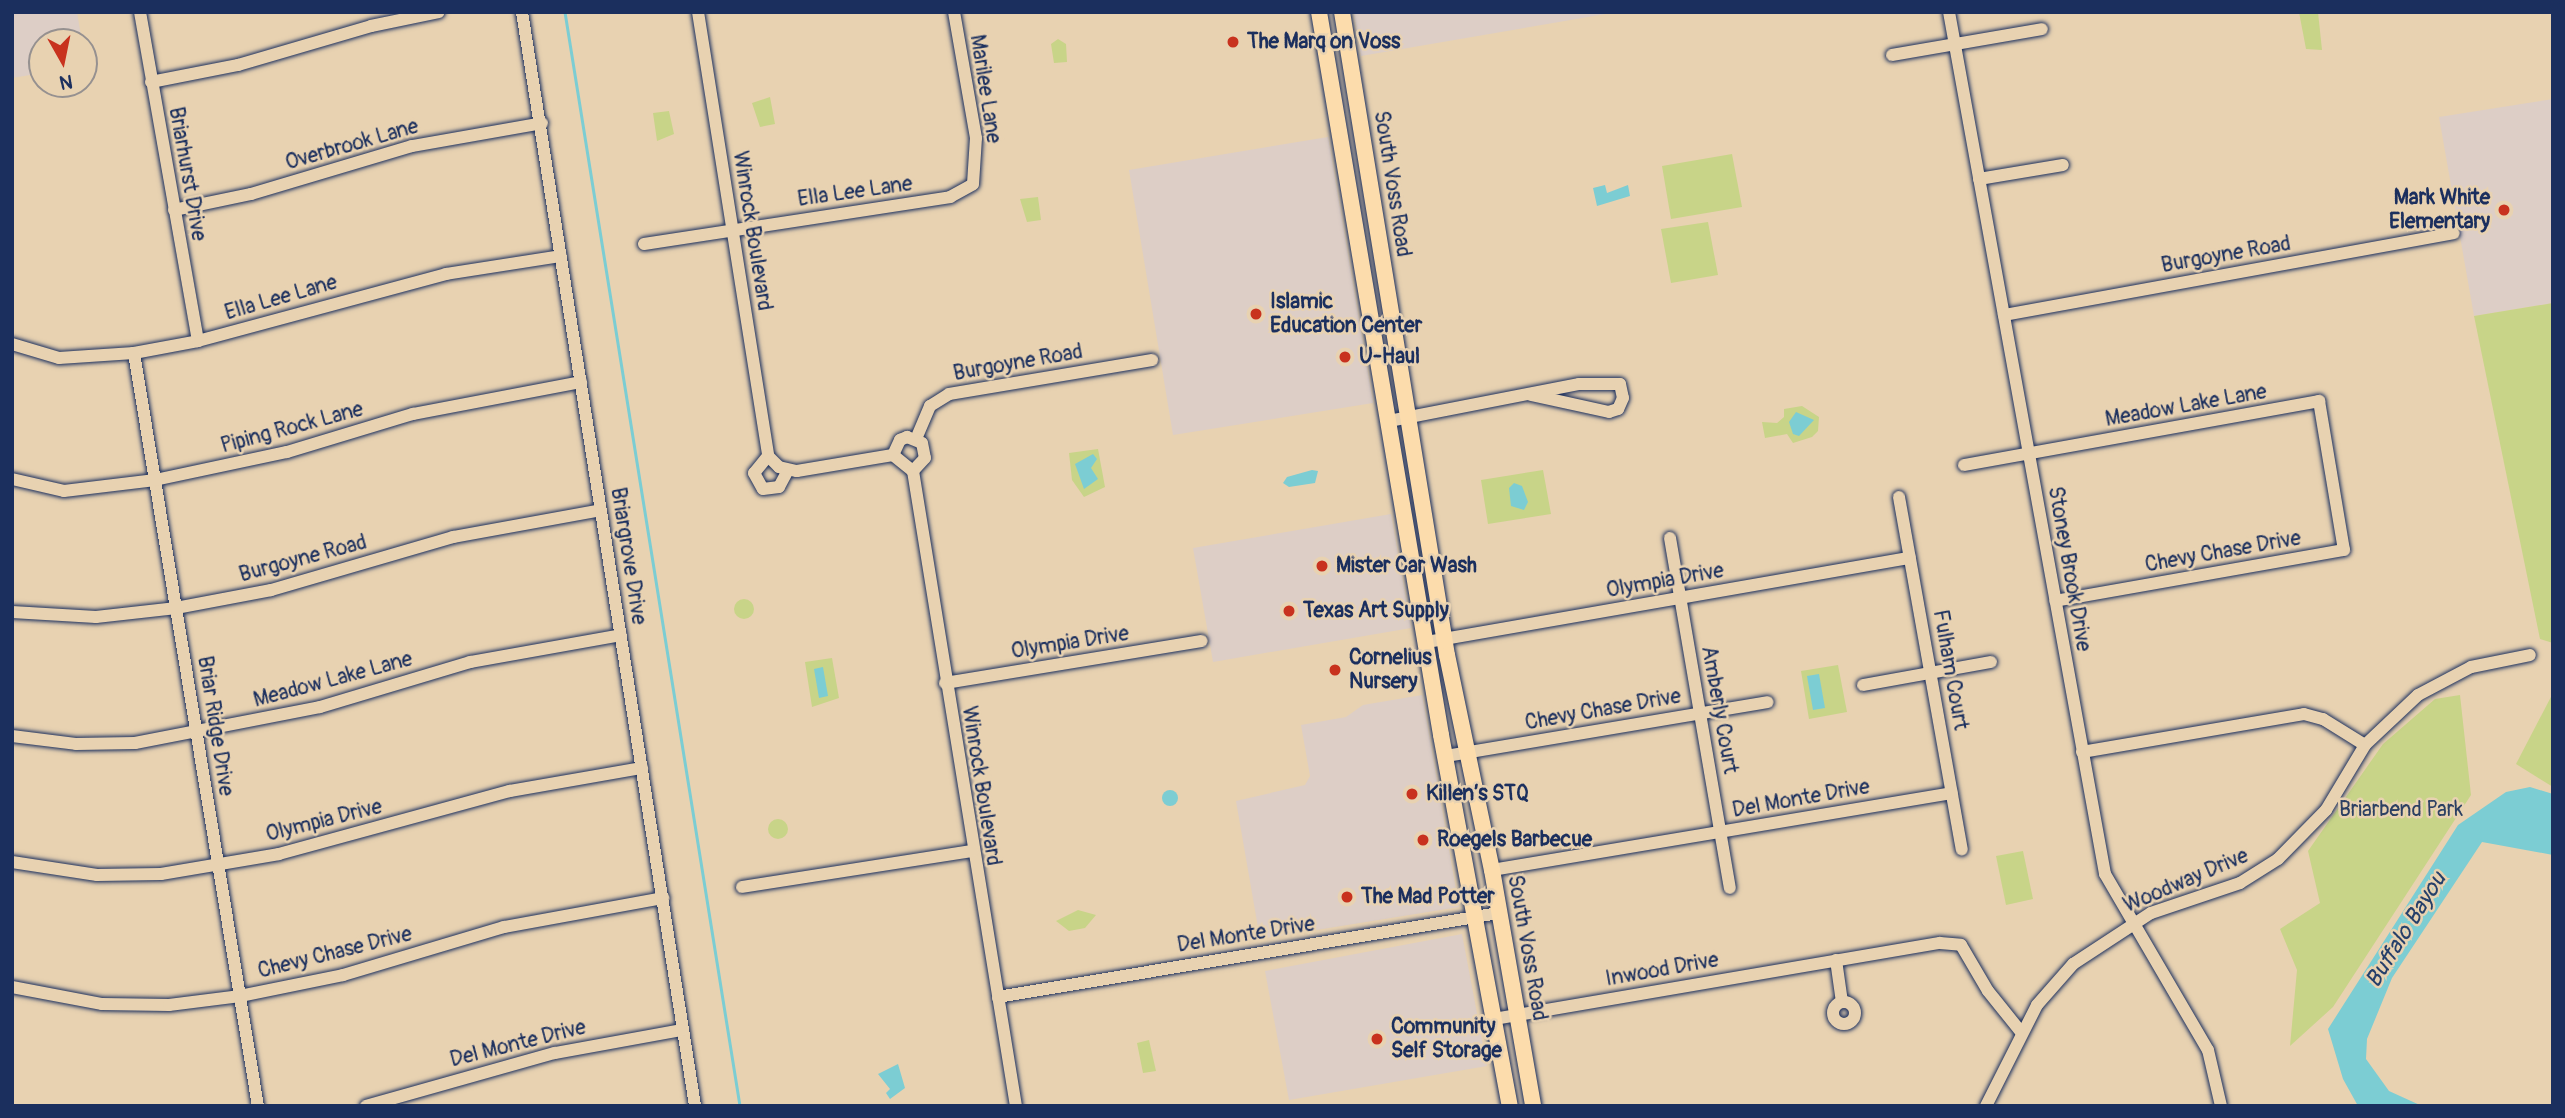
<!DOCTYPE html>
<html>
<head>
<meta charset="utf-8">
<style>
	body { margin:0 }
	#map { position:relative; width:2565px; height:1118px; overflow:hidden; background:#e8d2b1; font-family:Pangolin,sans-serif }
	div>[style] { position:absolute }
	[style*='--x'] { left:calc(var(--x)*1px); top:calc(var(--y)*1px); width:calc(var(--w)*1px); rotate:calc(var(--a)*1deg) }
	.built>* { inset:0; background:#ddcec6 }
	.green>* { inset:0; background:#c8d488 }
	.round { border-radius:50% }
	.water>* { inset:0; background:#7ccdd3 }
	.stream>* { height:2.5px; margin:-1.25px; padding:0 1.25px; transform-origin:1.25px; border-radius:1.25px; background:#7ccdd3 }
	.roads { filter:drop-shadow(0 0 2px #1b2f5e) drop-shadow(0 0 2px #1b2f5e) }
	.minor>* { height:12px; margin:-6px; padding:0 6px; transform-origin:6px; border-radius:6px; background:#e8d2b1 }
	.minor>.ring { margin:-6px; padding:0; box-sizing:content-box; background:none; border:12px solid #e8d2b1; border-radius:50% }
	.major>* { height:16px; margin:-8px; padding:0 8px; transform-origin:8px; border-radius:8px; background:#fcdcac }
	.dots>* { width:19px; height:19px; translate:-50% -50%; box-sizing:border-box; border:4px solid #e8d2b1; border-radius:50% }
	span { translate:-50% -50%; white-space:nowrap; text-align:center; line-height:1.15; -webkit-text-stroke:5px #e8d2b1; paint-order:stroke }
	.poi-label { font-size:21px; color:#1b2f5e; font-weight:700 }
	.left { translate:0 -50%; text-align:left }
	.right { translate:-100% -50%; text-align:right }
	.street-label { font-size:21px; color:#1b2f5e }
	.park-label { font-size:21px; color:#2c4062 }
	.water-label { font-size:23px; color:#253f6a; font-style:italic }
	.frame { position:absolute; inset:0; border:14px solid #1b2f5e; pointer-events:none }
	.north { position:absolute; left:28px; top:28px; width:70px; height:70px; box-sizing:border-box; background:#e8d2b1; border:2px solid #969190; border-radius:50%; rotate:171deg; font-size:19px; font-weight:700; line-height:28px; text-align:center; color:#1b2f5e }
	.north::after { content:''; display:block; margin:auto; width:24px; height:32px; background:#c8321e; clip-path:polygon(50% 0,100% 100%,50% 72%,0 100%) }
</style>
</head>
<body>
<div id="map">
	<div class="built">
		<div style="clip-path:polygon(12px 12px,77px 12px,82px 42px,42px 42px,42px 73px,12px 78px)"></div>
		<div style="clip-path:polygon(1354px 12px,1617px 12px,1361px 56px)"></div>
		<div style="clip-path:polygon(2553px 99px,2553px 303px,2474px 316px,2439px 117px)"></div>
		<div style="clip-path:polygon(1328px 137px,1373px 403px,1173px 435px,1129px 170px)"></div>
		<div style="clip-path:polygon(1391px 514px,1411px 628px,1213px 662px,1193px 548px)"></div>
		<div style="clip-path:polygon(1422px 695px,1459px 907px,1260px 939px,1236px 801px,1305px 785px,1310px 776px,1301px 725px,1346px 717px,1363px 705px)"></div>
		<div style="clip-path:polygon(1462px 934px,1487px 1066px,1289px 1100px,1265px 971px)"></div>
	</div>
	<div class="green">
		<div style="clip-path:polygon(2299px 12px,2318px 12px,2322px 50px,2306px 49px)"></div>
		<div style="clip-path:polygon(1058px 39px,1066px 44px,1067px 62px,1054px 63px,1051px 44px)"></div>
		<div style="clip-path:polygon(770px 97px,775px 124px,760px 127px,752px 103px)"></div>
		<div style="clip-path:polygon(669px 111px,674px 134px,657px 141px,653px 113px)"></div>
		<div style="clip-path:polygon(1732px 154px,1742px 207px,1671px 219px,1662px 166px)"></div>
		<div style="clip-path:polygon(1038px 197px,1041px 220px,1027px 222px,1020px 199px)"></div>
		<div style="clip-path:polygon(1708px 222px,1718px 275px,1671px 283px,1661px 229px)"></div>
		<div style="clip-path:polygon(2553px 303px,2553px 643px,2540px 639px,2474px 316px)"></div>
		<div style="clip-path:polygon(1802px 406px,1819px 417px,1818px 431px,1812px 437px,1793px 443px,1787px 434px,1765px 438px,1762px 422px,1777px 423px,1784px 417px,1784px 409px)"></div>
		<div style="clip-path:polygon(1098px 449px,1105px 487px,1084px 497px,1072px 480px,1069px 453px)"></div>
		<div style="clip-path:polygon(1543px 470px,1551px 514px,1488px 524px,1481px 480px)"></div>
		<div class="round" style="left:734px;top:599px;width:20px;height:20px"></div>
		<div style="clip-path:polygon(832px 658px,839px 698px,812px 707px,805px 662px)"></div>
		<div style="clip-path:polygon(1838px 665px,1847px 712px,1809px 719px,1801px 671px)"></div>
		<div style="clip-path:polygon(2553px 693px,2553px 787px,2516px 764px)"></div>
		<div style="clip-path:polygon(2460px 695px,2471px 795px,2333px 1007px,2290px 1046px,2297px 970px,2280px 929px,2320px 903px,2308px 851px,2383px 744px,2435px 699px)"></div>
		<div class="round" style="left:768px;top:819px;width:20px;height:20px"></div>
		<div style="clip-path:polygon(2023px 851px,2033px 899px,2006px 905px,1996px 856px)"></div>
		<div style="clip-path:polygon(1078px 910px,1096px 915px,1085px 928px,1069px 931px,1056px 921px)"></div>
		<div style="clip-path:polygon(1149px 1040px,1156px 1071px,1143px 1073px,1137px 1043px)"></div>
	</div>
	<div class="water">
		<div style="clip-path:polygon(1605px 185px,1607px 193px,1628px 185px,1630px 196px,1597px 206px,1593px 188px)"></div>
		<div style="clip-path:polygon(1796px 412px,1814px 420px,1799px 436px,1793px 434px,1789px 422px)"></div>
		<div style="clip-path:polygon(1093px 454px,1097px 459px,1091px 468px,1098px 479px,1084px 489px,1075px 464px)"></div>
		<div style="clip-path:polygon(1312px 470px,1318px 471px,1315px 483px,1289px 487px,1283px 483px,1287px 477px)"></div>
		<div style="clip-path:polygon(1514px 483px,1522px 486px,1528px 502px,1524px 510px,1511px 506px,1509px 488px)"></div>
		<div style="clip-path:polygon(823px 667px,828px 696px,819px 698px,814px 669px)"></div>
		<div style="clip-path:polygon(1819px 674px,1825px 708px,1813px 710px,1807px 676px)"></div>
		<div style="clip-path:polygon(2530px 787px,2553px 794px,2553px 855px,2482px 842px,2392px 978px,2367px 1039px,2366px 1059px,2389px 1091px,2422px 1106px,2358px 1106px,2343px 1079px,2328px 1029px,2458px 825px,2506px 792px)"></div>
		<div class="round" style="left:1162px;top:790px;width:16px;height:16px"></div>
		<div style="clip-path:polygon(898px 1064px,905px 1088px,890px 1099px,886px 1093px,890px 1089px,878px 1074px)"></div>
	</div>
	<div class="stream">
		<div style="--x:565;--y:12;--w:1108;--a:80.91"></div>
	</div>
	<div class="roads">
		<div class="minor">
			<div style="--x:140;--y:12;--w:334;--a:80"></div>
			<div style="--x:522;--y:12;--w:1108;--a:81.01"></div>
			<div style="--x:698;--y:12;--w:449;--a:81"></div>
			<div style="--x:768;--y:456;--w:16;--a:45"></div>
			<div style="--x:779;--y:467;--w:18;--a:13"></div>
			<div style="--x:797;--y:471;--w:97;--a:-9.5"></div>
			<div style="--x:893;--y:455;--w:26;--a:39"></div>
			<div style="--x:913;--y:471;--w:643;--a:80.79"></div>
			<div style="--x:1949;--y:12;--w:876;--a:79.74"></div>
			<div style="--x:2105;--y:874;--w:204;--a:59.7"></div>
			<div style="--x:2208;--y:1050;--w:57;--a:76.9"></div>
			<div style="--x:1892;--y:55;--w:152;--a:-9.8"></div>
			<div style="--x:151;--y:82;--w:89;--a:-11.1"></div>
			<div style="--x:238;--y:65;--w:139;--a:-16.3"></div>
			<div style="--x:371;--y:26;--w:69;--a:-11.6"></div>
			<div style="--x:1979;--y:179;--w:85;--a:-9.5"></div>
			<div style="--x:174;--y:210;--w:79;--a:-11.7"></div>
			<div style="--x:251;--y:194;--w:168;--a:-16.6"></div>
			<div style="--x:412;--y:146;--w:132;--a:-10"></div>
			<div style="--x:644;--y:244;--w:310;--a:-8.7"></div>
			<div style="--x:950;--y:197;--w:26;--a:-29"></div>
			<div style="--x:973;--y:184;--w:46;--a:-86.3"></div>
			<div style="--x:976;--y:138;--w:128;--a:-99.9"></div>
			<div style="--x:2004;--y:315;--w:457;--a:-10.3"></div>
			<div style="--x:12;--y:344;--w:49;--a:16.6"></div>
			<div style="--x:59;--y:358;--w:75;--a:-3.8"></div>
			<div style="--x:134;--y:353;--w:65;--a:-10.6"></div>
			<div style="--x:198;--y:341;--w:257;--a:-15.1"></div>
			<div style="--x:446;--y:274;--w:116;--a:-8.9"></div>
			<div style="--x:134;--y:353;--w:763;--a:80.65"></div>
			<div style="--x:1389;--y:421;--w:194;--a:-11"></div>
			<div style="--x:1579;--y:384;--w:41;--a:0"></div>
			<div style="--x:1620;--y:384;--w:14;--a:78"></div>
			<div style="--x:1623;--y:398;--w:12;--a:114"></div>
			<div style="--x:1618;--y:409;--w:9;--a:162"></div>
			<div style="--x:1609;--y:412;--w:80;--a:-167.7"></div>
			<div style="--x:916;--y:439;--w:36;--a:-67"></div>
			<div style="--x:930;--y:406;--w:22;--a:-32"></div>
			<div style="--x:949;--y:394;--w:206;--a:-9.5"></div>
			<div style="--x:893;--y:455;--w:17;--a:-65"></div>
			<div style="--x:900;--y:440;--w:8;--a:-23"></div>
			<div style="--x:907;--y:437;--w:16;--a:22"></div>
			<div style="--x:922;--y:443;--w:15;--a:79"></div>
			<div style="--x:925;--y:458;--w:18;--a:133"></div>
			<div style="--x:768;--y:456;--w:22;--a:129"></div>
			<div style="--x:754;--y:473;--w:18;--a:61"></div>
			<div style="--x:763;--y:489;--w:16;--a:-7"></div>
			<div style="--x:779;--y:487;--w:19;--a:-62"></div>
			<div style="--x:1964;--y:465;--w:361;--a:-10.2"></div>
			<div style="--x:2319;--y:401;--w:151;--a:80.5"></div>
			<div style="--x:2344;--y:550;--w:293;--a:170"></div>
			<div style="--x:12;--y:479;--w:53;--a:13"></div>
			<div style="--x:64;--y:491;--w:92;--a:-6.9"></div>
			<div style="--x:155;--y:480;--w:135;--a:-12"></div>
			<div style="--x:287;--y:452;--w:132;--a:-16.8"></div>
			<div style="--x:413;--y:414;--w:171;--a:-10.8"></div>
			<div style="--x:1899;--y:497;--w:358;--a:79.9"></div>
			<div style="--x:1670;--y:538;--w:355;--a:80.3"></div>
			<div style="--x:12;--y:612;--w:84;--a:3.4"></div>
			<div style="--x:96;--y:617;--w:81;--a:-6.4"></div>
			<div style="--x:176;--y:608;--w:97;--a:-10.7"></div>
			<div style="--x:271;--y:590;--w:190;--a:-16.2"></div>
			<div style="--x:453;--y:537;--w:150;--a:-10.3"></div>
			<div style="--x:1427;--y:642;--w:490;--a:-9.9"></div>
			<div style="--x:945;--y:683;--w:260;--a:-9.3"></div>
			<div style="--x:1863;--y:685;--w:130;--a:-10.2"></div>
			<div style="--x:12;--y:736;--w:64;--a:7.1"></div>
			<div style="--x:76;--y:744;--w:59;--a:-1"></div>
			<div style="--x:135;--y:743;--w:188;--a:-11"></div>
			<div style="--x:320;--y:707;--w:157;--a:-16.7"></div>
			<div style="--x:470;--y:662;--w:153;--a:-10.1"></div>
			<div style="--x:2082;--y:752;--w:225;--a:-9.7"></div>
			<div style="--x:2304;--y:714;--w:20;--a:15"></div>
			<div style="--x:2323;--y:719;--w:49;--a:31.8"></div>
			<div style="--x:1446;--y:756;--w:326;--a:-9.5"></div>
			<div style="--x:12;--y:862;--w:86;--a:8.7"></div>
			<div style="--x:97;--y:875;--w:64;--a:-0.9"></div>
			<div style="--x:161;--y:874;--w:120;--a:-9.6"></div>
			<div style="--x:279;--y:854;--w:239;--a:-15.3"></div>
			<div style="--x:510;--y:791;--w:134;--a:-9.9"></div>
			<div style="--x:1492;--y:870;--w:466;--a:-9.5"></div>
			<div style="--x:742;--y:887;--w:233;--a:-8.9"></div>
			<div style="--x:1836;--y:960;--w:42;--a:81.9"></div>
			<div style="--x:12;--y:987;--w:92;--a:10.7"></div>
			<div style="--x:102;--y:1004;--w:67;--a:0.9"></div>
			<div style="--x:169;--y:1005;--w:72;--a:-7.2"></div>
			<div style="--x:240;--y:996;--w:105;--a:-11.5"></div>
			<div style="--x:343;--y:975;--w:168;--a:-16.6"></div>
			<div style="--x:504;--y:927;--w:162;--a:-10.3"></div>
			<div style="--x:998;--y:997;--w:508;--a:-9.52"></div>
			<div class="ring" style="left:1833px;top:1002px;width:10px;height:10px"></div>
			<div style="--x:1494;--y:1019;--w:452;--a:-9.7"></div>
			<div style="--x:1940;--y:943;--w:21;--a:5"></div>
			<div style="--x:1961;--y:945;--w:53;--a:59.6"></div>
			<div style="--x:1988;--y:991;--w:53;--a:51.2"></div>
			<div style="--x:366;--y:1106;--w:196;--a:-15.7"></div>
			<div style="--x:555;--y:1053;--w:129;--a:-10.3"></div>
			<div style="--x:1986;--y:1106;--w:113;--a:-63.2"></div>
			<div style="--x:2037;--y:1005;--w:55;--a:-48.7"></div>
			<div style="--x:2073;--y:964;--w:93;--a:-33.2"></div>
			<div style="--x:2151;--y:913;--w:94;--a:-18.6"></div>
			<div style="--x:2240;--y:883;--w:45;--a:-32.3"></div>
			<div style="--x:2278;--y:859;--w:69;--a:-45.6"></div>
			<div style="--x:2326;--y:810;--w:76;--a:-59"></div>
			<div style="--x:2365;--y:745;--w:73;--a:-43.3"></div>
			<div style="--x:2418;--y:695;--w:60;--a:-27.8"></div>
			<div style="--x:2471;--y:667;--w:60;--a:-11.5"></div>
		</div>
		<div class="major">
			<div style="--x:1319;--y:12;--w:733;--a:80.42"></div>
			<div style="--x:1441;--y:735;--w:377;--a:79.5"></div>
			<div style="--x:1342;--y:12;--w:652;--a:80.73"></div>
			<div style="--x:1447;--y:655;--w:220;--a:78.2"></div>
			<div style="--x:1492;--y:870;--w:240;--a:80.1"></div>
		</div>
	</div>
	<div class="dots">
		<div style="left:1233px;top:42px;background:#c8321e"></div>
		<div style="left:2504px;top:210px;background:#c8321e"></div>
		<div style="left:1256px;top:314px;background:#c8321e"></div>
		<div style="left:1345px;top:357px;background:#c8321e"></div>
		<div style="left:1322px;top:566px;background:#c8321e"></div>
		<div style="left:1289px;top:611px;background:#c8321e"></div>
		<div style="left:1335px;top:670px;background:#c8321e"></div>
		<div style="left:1412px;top:794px;background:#c8321e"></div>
		<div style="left:1423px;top:840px;background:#c8321e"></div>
		<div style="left:1347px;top:897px;background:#c8321e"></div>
		<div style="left:1377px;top:1039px;background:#c8321e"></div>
	</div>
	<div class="poi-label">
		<span class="left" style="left:1247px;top:42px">The Marq on Voss</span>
		<span class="right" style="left:2490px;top:210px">Mark White<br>Elementary</span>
		<span class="left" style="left:1270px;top:314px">Islamic<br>Education Center</span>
		<span class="left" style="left:1359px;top:357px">U-Haul</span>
		<span class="left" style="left:1336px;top:566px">Mister Car Wash</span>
		<span class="left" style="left:1303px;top:611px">Texas Art Supply</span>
		<span class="left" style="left:1349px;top:670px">Cornelius<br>Nursery</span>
		<span class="left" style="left:1426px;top:794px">Killen’s STQ</span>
		<span class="left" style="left:1437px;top:840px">Roegels Barbecue</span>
		<span class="left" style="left:1361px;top:897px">The Mad Potter</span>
		<span class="left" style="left:1391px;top:1039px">Community<br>Self Storage</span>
	</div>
	<div class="street-label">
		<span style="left:985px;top:89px;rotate:81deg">Marilee Lane</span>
		<span style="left:352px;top:145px;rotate:-16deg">Overbrook Lane</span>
		<span style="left:187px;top:174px;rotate:80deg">Briarhurst Drive</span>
		<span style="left:1392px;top:184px;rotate:81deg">South Voss Road</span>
		<span style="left:855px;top:192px;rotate:-8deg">Ella Lee Lane</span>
		<span style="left:752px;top:231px;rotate:81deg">Winrock Boulevard</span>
		<span style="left:2226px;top:255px;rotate:-10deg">Burgoyne Road</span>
		<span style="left:281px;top:298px;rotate:-16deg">Ella Lee Lane</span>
		<span style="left:1018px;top:363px;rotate:-10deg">Burgoyne Road</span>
		<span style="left:2186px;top:406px;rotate:-10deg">Meadow Lake Lane</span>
		<span style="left:292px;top:428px;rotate:-15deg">Piping Rock Lane</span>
		<span style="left:2223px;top:552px;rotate:-10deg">Chevy Chase Drive</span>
		<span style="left:628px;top:556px;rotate:81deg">Briargrove Drive</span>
		<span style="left:303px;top:559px;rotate:-15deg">Burgoyne Road</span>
		<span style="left:2069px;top:569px;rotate:80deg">Stoney Brook Drive</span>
		<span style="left:1665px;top:581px;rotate:-10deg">Olympia Drive</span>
		<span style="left:1070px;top:643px;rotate:-9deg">Olympia Drive</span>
		<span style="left:1950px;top:670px;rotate:80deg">Fulham Court</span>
		<span style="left:333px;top:680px;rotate:-15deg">Meadow Lake Lane</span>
		<span style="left:1603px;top:710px;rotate:-10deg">Chevy Chase Drive</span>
		<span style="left:1719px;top:710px;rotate:80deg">Amberly Court</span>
		<span style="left:215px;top:726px;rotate:81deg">Briar Ridge Drive</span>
		<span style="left:981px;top:786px;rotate:81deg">Winrock Boulevard</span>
		<span style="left:1801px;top:799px;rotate:-10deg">Del Monte Drive</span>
		<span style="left:324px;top:821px;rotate:-14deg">Olympia Drive</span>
		<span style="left:2186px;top:881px;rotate:-23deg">Woodway Drive</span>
		<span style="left:1246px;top:935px;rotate:-9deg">Del Monte Drive</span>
		<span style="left:1527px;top:948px;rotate:80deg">South Voss Road</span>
		<span style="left:335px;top:953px;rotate:-14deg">Chevy Chase Drive</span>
		<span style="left:1662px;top:970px;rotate:-10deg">Inwood Drive</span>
		<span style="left:518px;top:1044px;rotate:-14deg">Del Monte Drive</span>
	</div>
	<div class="park-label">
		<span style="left:2401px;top:810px">Briarbend Park</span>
	</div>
	<div class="water-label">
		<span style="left:2406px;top:930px;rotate:-58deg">Buffalo Bayou</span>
	</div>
	<div class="frame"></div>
	<div class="north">N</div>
</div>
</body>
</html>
